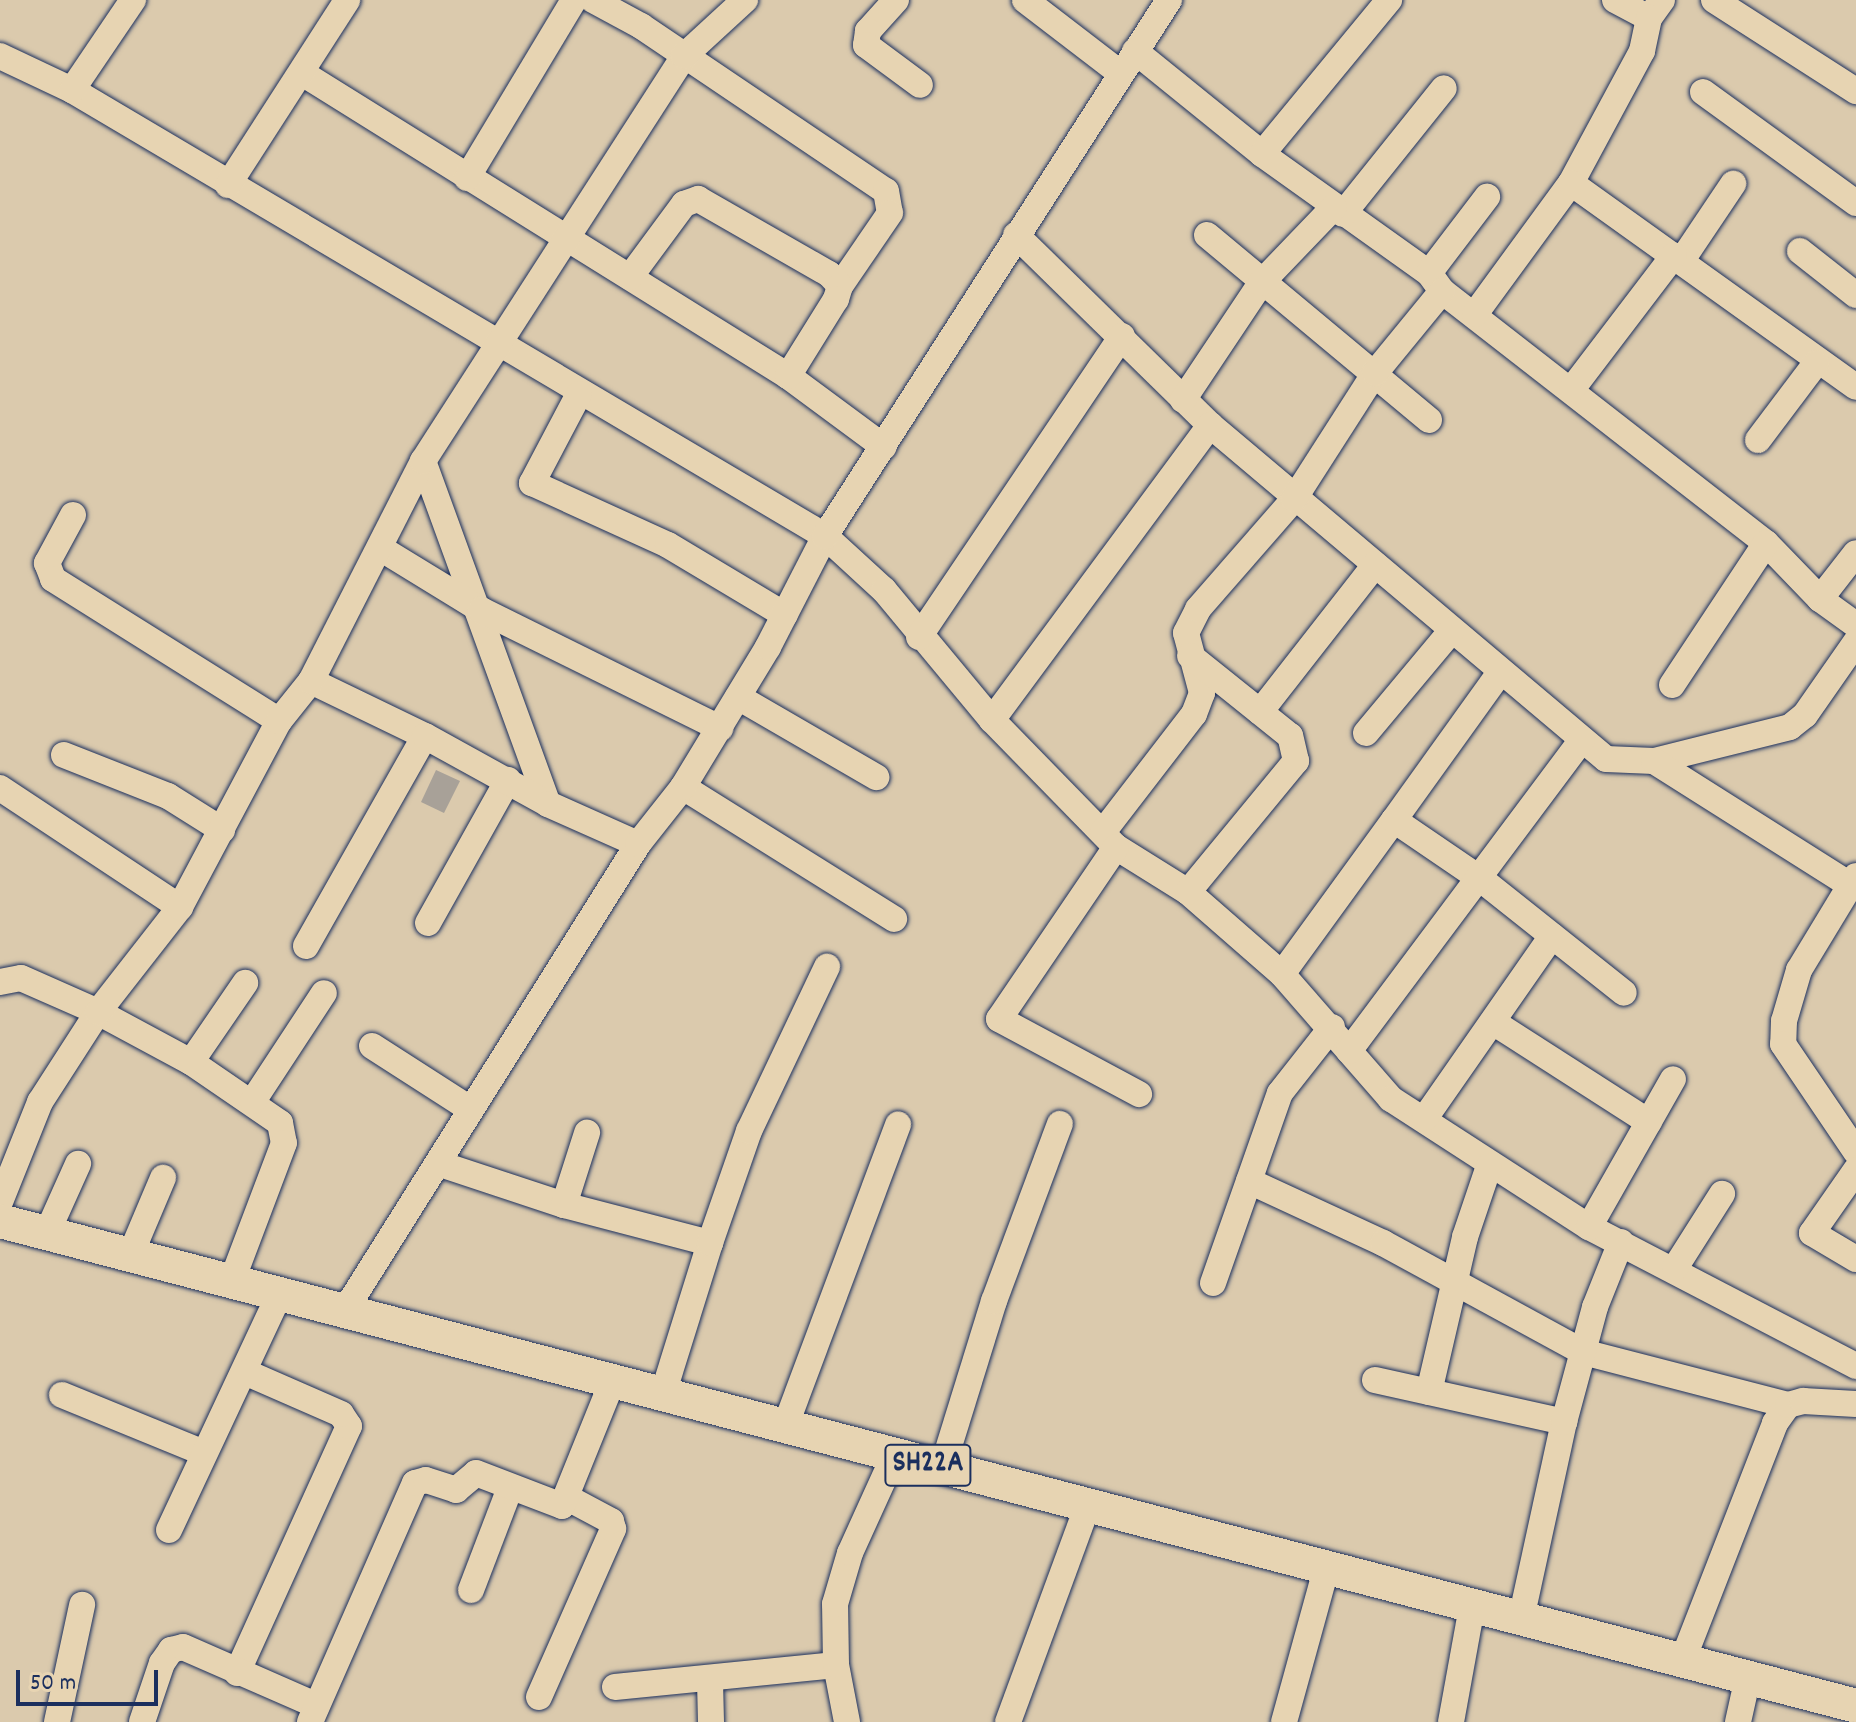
<!DOCTYPE html>
<html>
<head>
<meta charset="utf-8">
<style>
	body { margin:0 }
	#map { position:relative; width:1856px; height:1722px; overflow:hidden; background:#dbcaad; font-family:Dekko,sans-serif }
	div>[style] { position:absolute }
	[style*='--x'] { left:calc(var(--x)*1px); top:calc(var(--y)*1px); width:calc(var(--w)*1px); rotate:calc(var(--a)*1deg) }
	.building>* { inset:0; background:#a8a198 }
	.roads { filter:drop-shadow(0 0 2px #1b2f5e) drop-shadow(0 0 2px #1b2f5e) }
	.minor>* { height:26px; margin:-13px; padding:0 13px; transform-origin:13px; border-radius:13px; background:#e7d4b2 }
	.major>* { height:34px; margin:-17px; padding:0 17px; transform-origin:17px; border-radius:17px; background:#e7d4b2 }
	span { translate:-50% -50%; white-space:nowrap; text-align:center; line-height:1.15; -webkit-text-stroke:7px #e7d4b2; paint-order:stroke }
	.shield-label span { padding:2px 6px; background:#e7d4b2; border:2px solid; border-radius:6px; -webkit-text-stroke-width:0 }
	.shield-label { font-size:30px; color:#1b2f5e; font-weight:700 }
	.scale { position:absolute; left:16px; top:1670px; width:142px; height:36px; box-sizing:border-box; border:4px solid #1b2f5e; border-top:0; padding-left:10px; font-size:24px; line-height:28px; white-space:nowrap; color:#1b2f5e; -webkit-text-stroke:6px #e7d4b2; paint-order:stroke }
</style>
</head>
<body>
<div id="map">
	<div class="building">
		<div style="clip-path:polygon(436px 770px,460px 781px,444px 813px,421px 802px)"></div>
	</div>
	<div class="roads">
		<div class="minor">
			<div style="--x:593;--y:0;--w:55;--a:28.4"></div>
			<div style="--x:641;--y:26;--w:295;--a:34"></div>
			<div style="--x:886;--y:191;--w:22;--a:80"></div>
			<div style="--x:890;--y:213;--w:88;--a:124.4"></div>
			<div style="--x:896;--y:0;--w:42;--a:132.1"></div>
			<div style="--x:868;--y:31;--w:14;--a:98"></div>
			<div style="--x:866;--y:45;--w:67;--a:36.5"></div>
			<div style="--x:1025;--y:0;--w:120;--a:37.5"></div>
			<div style="--x:1615;--y:0;--w:38;--a:28"></div>
			<div style="--x:1649;--y:18;--w:22;--a:-54"></div>
			<div style="--x:1714;--y:0;--w:169;--a:32.7"></div>
			<div style="--x:1135;--y:51;--w:164;--a:39"></div>
			<div style="--x:1262;--y:154;--w:205;--a:35.5"></div>
			<div style="--x:1429;--y:273;--w:22;--a:54"></div>
			<div style="--x:1442;--y:291;--w:410;--a:37.9"></div>
			<div style="--x:1766;--y:543;--w:78;--a:46"></div>
			<div style="--x:1820;--y:599;--w:44;--a:35.8"></div>
			<div style="--x:0;--y:56;--w:80;--a:25.3"></div>
			<div style="--x:72;--y:90;--w:875;--a:30.64"></div>
			<div style="--x:825;--y:536;--w:80;--a:42.5"></div>
			<div style="--x:884;--y:590;--w:169;--a:50.3"></div>
			<div style="--x:992;--y:720;--w:177;--a:45.7"></div>
			<div style="--x:1116;--y:847;--w:85;--a:32"></div>
			<div style="--x:1188;--y:892;--w:125;--a:41.1"></div>
			<div style="--x:1282;--y:974;--w:166;--a:48.9"></div>
			<div style="--x:1391;--y:1099;--w:236;--a:32.9"></div>
			<div style="--x:1589;--y:1227;--w:301;--a:27.5"></div>
			<div style="--x:302;--y:73;--w:573;--a:31.94"></div>
			<div style="--x:788;--y:376;--w:119;--a:36.5"></div>
			<div style="--x:72;--y:90;--w:109;--a:-55.9"></div>
			<div style="--x:1703;--y:92;--w:189;--a:36"></div>
			<div style="--x:1262;--y:154;--w:200;--a:-50.5"></div>
			<div style="--x:467;--y:178;--w:208;--a:-59"></div>
			<div style="--x:1571;--y:183;--w:150;--a:-61.7"></div>
			<div style="--x:1642;--y:51;--w:34;--a:-78"></div>
			<div style="--x:228;--y:185;--w:220;--a:-57.2"></div>
			<div style="--x:1343;--y:214;--w:161;--a:-51.3"></div>
			<div style="--x:1016;--y:235;--w:272;--a:44.4"></div>
			<div style="--x:1210;--y:425;--w:518;--a:40.15"></div>
			<div style="--x:1606;--y:759;--w:48;--a:2.4"></div>
			<div style="--x:1654;--y:761;--w:140;--a:-14"></div>
			<div style="--x:1790;--y:727;--w:19;--a:-39"></div>
			<div style="--x:1805;--y:715;--w:89;--a:-55.1"></div>
			<div style="--x:1207;--y:235;--w:289;--a:39.8"></div>
			<div style="--x:1800;--y:251;--w:71;--a:38.2"></div>
			<div style="--x:1682;--y:260;--w:92;--a:-56.1"></div>
			<div style="--x:1429;--y:273;--w:96;--a:-52.7"></div>
			<div style="--x:630;--y:277;--w:91;--a:-53.5"></div>
			<div style="--x:684;--y:204;--w:15;--a:-20"></div>
			<div style="--x:698;--y:199;--w:151;--a:29.8"></div>
			<div style="--x:829;--y:274;--w:16;--a:47"></div>
			<div style="--x:840;--y:286;--w:14;--a:107"></div>
			<div style="--x:836;--y:299;--w:91;--a:121.9"></div>
			<div style="--x:1475;--y:314;--w:162;--a:-53.8"></div>
			<div style="--x:1571;--y:183;--w:350;--a:35.6"></div>
			<div style="--x:1572;--y:389;--w:168;--a:-52.7"></div>
			<div style="--x:579;--y:394;--w:101;--a:117.8"></div>
			<div style="--x:532;--y:483;--w:149;--a:24.5"></div>
			<div style="--x:668;--y:545;--w:136;--a:30.9"></div>
			<div style="--x:1183;--y:400;--w:141;--a:-56.3"></div>
			<div style="--x:1261;--y:283;--w:105;--a:-46.2"></div>
			<div style="--x:1758;--y:440;--w:96;--a:-53"></div>
			<div style="--x:423;--y:461;--w:365;--a:70"></div>
			<div style="--x:73;--y:515;--w:55;--a:118.4"></div>
			<div style="--x:47;--y:563;--w:17;--a:69"></div>
			<div style="--x:53;--y:579;--w:267;--a:32.1"></div>
			<div style="--x:380;--y:548;--w:119;--a:31.5"></div>
			<div style="--x:481;--y:610;--w:267;--a:26.3"></div>
			<div style="--x:1820;--y:599;--w:58;--a:-52"></div>
			<div style="--x:919;--y:637;--w:363;--a:-56"></div>
			<div style="--x:311;--y:681;--w:127;--a:25.8"></div>
			<div style="--x:1672;--y:685;--w:170;--a:-56.5"></div>
			<div style="--x:738;--y:697;--w:160;--a:30.1"></div>
			<div style="--x:1260;--y:712;--w:187;--a:-52"></div>
			<div style="--x:992;--y:720;--w:367;--a:-53.5"></div>
			<div style="--x:1366;--y:733;--w:134;--a:-50.1"></div>
			<div style="--x:64;--y:755;--w:112;--a:21.5"></div>
			<div style="--x:168;--y:796;--w:64;--a:32.2"></div>
			<div style="--x:1654;--y:761;--w:232;--a:32.3"></div>
			<div style="--x:683;--y:787;--w:249;--a:32"></div>
			<div style="--x:0;--y:788;--w:216;--a:33.5"></div>
			<div style="--x:1394;--y:820;--w:183;--a:-54.3"></div>
			<div style="--x:1103;--y:832;--w:149;--a:-52.4"></div>
			<div style="--x:1194;--y:714;--w:22;--a:-69"></div>
			<div style="--x:1202;--y:693;--w:62;--a:-104.9"></div>
			<div style="--x:1186;--y:633;--w:27;--a:-63"></div>
			<div style="--x:1198;--y:609;--w:146;--a:-48.9"></div>
			<div style="--x:1294;--y:499;--w:150;--a:-57.3"></div>
			<div style="--x:1375;--y:373;--w:106;--a:-50.7"></div>
			<div style="--x:1116;--y:847;--w:208;--a:124.2"></div>
			<div style="--x:999;--y:1019;--w:159;--a:28.2"></div>
			<div style="--x:1856;--y:876;--w:110;--a:121.2"></div>
			<div style="--x:1799;--y:970;--w:53;--a:106.4"></div>
			<div style="--x:1784;--y:1021;--w:23;--a:92"></div>
			<div style="--x:1783;--y:1044;--w:130;--a:55.9"></div>
			<div style="--x:1188;--y:892;--w:170;--a:-50.5"></div>
			<div style="--x:1296;--y:761;--w:26;--a:-103"></div>
			<div style="--x:1290;--y:736;--w:128;--a:-141.3"></div>
			<div style="--x:428;--y:923;--w:164;--a:-60.8"></div>
			<div style="--x:306;--y:946;--w:241;--a:-60.5"></div>
			<div style="--x:425;--y:736;--w:141;--a:28.9"></div>
			<div style="--x:548;--y:804;--w:98;--a:24"></div>
			<div style="--x:1282;--y:974;--w:190;--a:-54"></div>
			<div style="--x:1394;--y:820;--w:107;--a:34.3"></div>
			<div style="--x:1482;--y:880;--w:181;--a:38.5"></div>
			<div style="--x:0;--y:982;--w:21;--a:-11"></div>
			<div style="--x:21;--y:978;--w:84;--a:23.8"></div>
			<div style="--x:98;--y:1012;--w:106;--a:28.3"></div>
			<div style="--x:191;--y:1062;--w:108;--a:34.4"></div>
			<div style="--x:280;--y:1123;--w:20;--a:79"></div>
			<div style="--x:284;--y:1143;--w:144;--a:110.7"></div>
			<div style="--x:1493;--y:1022;--w:185;--a:32.7"></div>
			<div style="--x:372;--y:1046;--w:117;--a:32.7"></div>
			<div style="--x:1349;--y:1051;--w:389;--a:-53.2"></div>
			<div style="--x:191;--y:1062;--w:96;--a:-55.6"></div>
			<div style="--x:253;--y:1101;--w:129;--a:-56.7"></div>
			<div style="--x:1425;--y:1118;--w:222;--a:-55.1"></div>
			<div style="--x:440;--y:1164;--w:131;--a:18.3"></div>
			<div style="--x:564;--y:1205;--w:151;--a:14.6"></div>
			<div style="--x:710;--y:1243;--w:158;--a:107.3"></div>
			<div style="--x:1856;--y:1170;--w:77;--a:124.9"></div>
			<div style="--x:1812;--y:1233;--w:51;--a:30.6"></div>
			<div style="--x:1249;--y:1181;--w:148;--a:24.8"></div>
			<div style="--x:1383;--y:1243;--w:228;--a:28.6"></div>
			<div style="--x:1583;--y:1352;--w:212;--a:14.5"></div>
			<div style="--x:0;--y:1202;--w:108;--a:-68.2"></div>
			<div style="--x:40;--y:1102;--w:107;--a:-57.2"></div>
			<div style="--x:98;--y:1012;--w:133;--a:-52"></div>
			<div style="--x:180;--y:907;--w:211;--a:-62"></div>
			<div style="--x:279;--y:721;--w:51;--a:-51.3"></div>
			<div style="--x:311;--y:681;--w:247;--a:-63"></div>
			<div style="--x:423;--y:461;--w:482;--a:-57.2"></div>
			<div style="--x:684;--y:56;--w:83;--a:-42.6"></div>
			<div style="--x:564;--y:1205;--w:76;--a:-72.3"></div>
			<div style="--x:1589;--y:1227;--w:170;--a:-60.4"></div>
			<div style="--x:47;--y:1233;--w:76;--a:-65.8"></div>
			<div style="--x:710;--y:1243;--w:119;--a:-70.8"></div>
			<div style="--x:749;--y:1131;--w:182;--a:-64.6"></div>
			<div style="--x:130;--y:1256;--w:85;--a:-67.1"></div>
			<div style="--x:1675;--y:1268;--w:88;--a:-57.6"></div>
			<div style="--x:1213;--y:1283;--w:201;--a:-70.6"></div>
			<div style="--x:1280;--y:1093;--w:84;--a:-51.8"></div>
			<div style="--x:344;--y:1312;--w:553;--a:-57.86"></div>
			<div style="--x:638;--y:844;--w:73;--a:-51.7"></div>
			<div style="--x:683;--y:787;--w:164;--a:-58.7"></div>
			<div style="--x:768;--y:647;--w:125;--a:-62.8"></div>
			<div style="--x:825;--y:536;--w:637;--a:-57.31"></div>
			<div style="--x:1375;--y:1380;--w:194;--a:12.5"></div>
			<div style="--x:1429;--y:1392;--w:159;--a:-76.9"></div>
			<div style="--x:1465;--y:1237;--w:75;--a:-71.3"></div>
			<div style="--x:62;--y:1395;--w:153;--a:22.2"></div>
			<div style="--x:785;--y:1427;--w:323;--a:-69.5"></div>
			<div style="--x:942;--y:1469;--w:176;--a:-72.8"></div>
			<div style="--x:994;--y:1301;--w:189;--a:-69.6"></div>
			<div style="--x:169;--y:1530;--w:262;--a:-64.9"></div>
			<div style="--x:471;--y:1590;--w:109;--a:-69.1"></div>
			<div style="--x:1521;--y:1619;--w:202;--a:-77.7"></div>
			<div style="--x:1564;--y:1422;--w:119;--a:-74.9"></div>
			<div style="--x:1595;--y:1307;--w:70;--a:-68.2"></div>
			<div style="--x:1682;--y:1662;--w:256;--a:-68.7"></div>
			<div style="--x:1775;--y:1423;--w:22;--a:-54"></div>
			<div style="--x:1788;--y:1405;--w:16;--a:-15"></div>
			<div style="--x:1803;--y:1401;--w:53;--a:3.2"></div>
			<div style="--x:237;--y:1673;--w:271;--a:-65.6"></div>
			<div style="--x:349;--y:1426;--w:14;--a:-124"></div>
			<div style="--x:341;--y:1414;--w:103;--a:-156.4"></div>
			<div style="--x:710;--y:1681;--w:41;--a:88.6"></div>
			<div style="--x:615;--y:1687;--w:222;--a:-5.7"></div>
			<div style="--x:539;--y:1697;--w:184;--a:-66.2"></div>
			<div style="--x:613;--y:1529;--w:8;--a:-104"></div>
			<div style="--x:611;--y:1521;--w:51;--a:-151.9"></div>
			<div style="--x:57;--y:1722;--w:120;--a:-77.9"></div>
			<div style="--x:142;--y:1722;--w:62;--a:-71.3"></div>
			<div style="--x:162;--y:1663;--w:16;--a:-55"></div>
			<div style="--x:171;--y:1650;--w:12;--a:-14"></div>
			<div style="--x:183;--y:1647;--w:145;--a:23.6"></div>
			<div style="--x:310;--y:1722;--w:261;--a:-66.3"></div>
			<div style="--x:415;--y:1483;--w:11;--a:-15"></div>
			<div style="--x:426;--y:1480;--w:32;--a:18"></div>
			<div style="--x:456;--y:1490;--w:26;--a:-40"></div>
			<div style="--x:476;--y:1473;--w:92;--a:21"></div>
			<div style="--x:562;--y:1506;--w:134;--a:-68"></div>
			<div style="--x:847;--y:1722;--w:58;--a:-100.9"></div>
			<div style="--x:836;--y:1665;--w:61;--a:-90.9"></div>
			<div style="--x:835;--y:1604;--w:53;--a:-73.6"></div>
			<div style="--x:850;--y:1553;--w:107;--a:-65.6"></div>
			<div style="--x:1008;--y:1722;--w:229;--a:-69.8"></div>
			<div style="--x:1284;--y:1722;--w:159;--a:-74.6"></div>
			<div style="--x:1451;--y:1722;--w:118;--a:-79.7"></div>
			<div style="--x:1738;--y:1722;--w:46;--a:-77.5"></div>
		</div>
		<div class="major">
			<div style="--x:0;--y:1221;--w:1918;--a:14.64"></div>
		</div>
	</div>
	<div class="shield-label">
		<span style="left:928px;top:1465px">SH22A</span>
	</div>
	<div class="scale">50 m</div>
</div>
</body>
</html>
